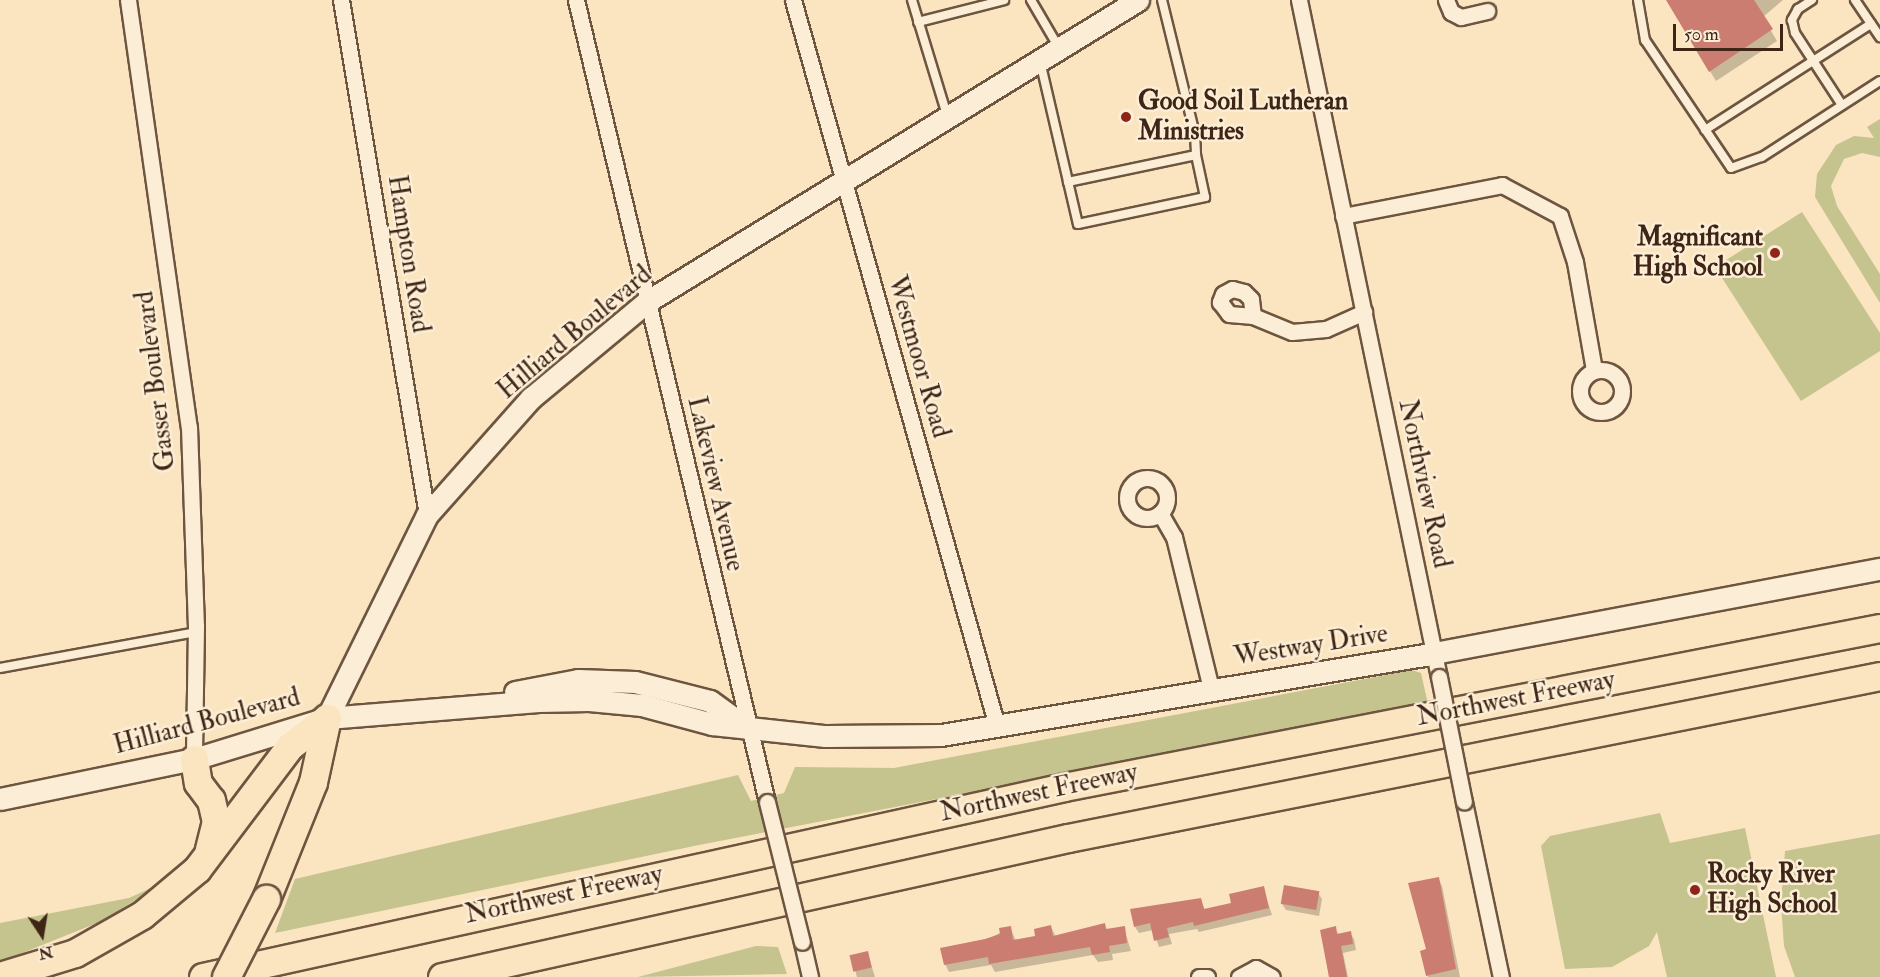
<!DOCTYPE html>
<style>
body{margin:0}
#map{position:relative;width:1880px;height:977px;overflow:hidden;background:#fbe5c0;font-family:"IM FELL Double Pica",serif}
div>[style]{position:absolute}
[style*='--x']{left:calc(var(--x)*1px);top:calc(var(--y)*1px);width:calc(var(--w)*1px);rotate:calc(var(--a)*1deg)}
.green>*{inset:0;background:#c5c38e}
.shadow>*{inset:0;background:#0003}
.building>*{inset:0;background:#cb7d72;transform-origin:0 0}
.roads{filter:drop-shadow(2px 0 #6d5540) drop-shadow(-2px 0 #6d5540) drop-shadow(0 2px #6d5540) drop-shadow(0 -2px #6d5540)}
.service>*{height:8px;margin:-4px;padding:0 4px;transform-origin:4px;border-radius:4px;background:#fceed6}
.minor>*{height:15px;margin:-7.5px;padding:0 7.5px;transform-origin:7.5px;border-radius:7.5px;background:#fceed6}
.minor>.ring{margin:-7.5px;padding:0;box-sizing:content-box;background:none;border:15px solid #fceed6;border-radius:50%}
.secondary>*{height:21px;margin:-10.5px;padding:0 10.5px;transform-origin:10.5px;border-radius:10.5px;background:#fceed6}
.motorway>*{height:27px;margin:-13.5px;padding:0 13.5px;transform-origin:13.5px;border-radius:13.5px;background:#fbe5c0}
.bridges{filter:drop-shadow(2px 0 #6d5540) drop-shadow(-2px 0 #6d5540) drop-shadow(0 2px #6d5540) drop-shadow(0 -2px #6d5540)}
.minor-bridge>*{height:15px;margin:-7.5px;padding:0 7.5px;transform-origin:7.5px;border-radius:7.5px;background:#fceed6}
.motorway-bridge>*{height:27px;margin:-13.5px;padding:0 13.5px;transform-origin:13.5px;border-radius:13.5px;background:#fbe5c0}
.dots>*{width:16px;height:16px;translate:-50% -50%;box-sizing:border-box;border:3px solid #fceed6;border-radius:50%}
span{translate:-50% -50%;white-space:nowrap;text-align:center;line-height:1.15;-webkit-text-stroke:5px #fceed6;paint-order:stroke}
.poi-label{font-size:26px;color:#3e2516;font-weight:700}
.left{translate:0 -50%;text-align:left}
.right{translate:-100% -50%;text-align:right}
.street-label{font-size:26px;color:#3e2516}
.north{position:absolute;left:12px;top:905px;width:60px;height:60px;-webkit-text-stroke:4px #fceed6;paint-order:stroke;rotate:168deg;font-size:16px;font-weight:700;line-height:24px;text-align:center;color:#3e2516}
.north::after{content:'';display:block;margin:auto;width:21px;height:27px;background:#3e2516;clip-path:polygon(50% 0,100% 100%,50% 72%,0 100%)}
.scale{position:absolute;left:1673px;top:24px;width:110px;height:27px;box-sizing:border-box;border:3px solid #3e2516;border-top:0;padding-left:8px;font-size:18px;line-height:21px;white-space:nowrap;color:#3e2516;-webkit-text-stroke:4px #fceed6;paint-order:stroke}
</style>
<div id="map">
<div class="green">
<div style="clip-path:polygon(1880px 119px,1880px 157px,1862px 153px,1844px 159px,1831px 186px,1837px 206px,1880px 274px,1880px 303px,1815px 197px,1817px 174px,1836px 145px,1854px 136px,1874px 138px,1867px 127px)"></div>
<div style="clip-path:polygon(1802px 212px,1880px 333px,1880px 351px,1801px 401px,1715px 267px)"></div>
<div style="clip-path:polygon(1412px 670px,1421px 673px,1428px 704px,699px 845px,275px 933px,295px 879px,738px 775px,751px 801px,784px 793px,795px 767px,894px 768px)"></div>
<div style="clip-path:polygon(1660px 813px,1670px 843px,1745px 828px,1776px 977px,1667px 977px,1657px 932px,1649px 946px,1612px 967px,1565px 969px,1541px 846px,1550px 836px)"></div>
<div style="clip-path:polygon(1880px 834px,1880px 977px,1795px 977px,1784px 946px,1781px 903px,1785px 851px)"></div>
<div style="clip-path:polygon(164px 882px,102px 921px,0 962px,0 923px,129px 898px)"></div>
<div style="clip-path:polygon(756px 946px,778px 947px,787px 974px,638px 977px)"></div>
</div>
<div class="shadow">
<div style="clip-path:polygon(1667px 0,1783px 0,1763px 17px,1777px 41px,1716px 81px)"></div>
<div style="clip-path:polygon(1438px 878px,1442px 886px,1460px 977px,1428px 977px,1422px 952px,1428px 950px)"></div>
<div style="clip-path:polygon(1263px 888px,1272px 915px,1199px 932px,1197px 929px,1169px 934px,1172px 944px,1159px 947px,1153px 930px,1139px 933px,1135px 927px,1201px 900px,1205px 910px,1233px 904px)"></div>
<div style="clip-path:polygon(1318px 893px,1322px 899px,1319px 916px,1286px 910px,1282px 904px)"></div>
<div style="clip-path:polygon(1104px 924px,1108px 931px,1124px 928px,1131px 951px,1112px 954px,1113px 960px,1098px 962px,1093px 955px,995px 972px,991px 965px,949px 972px,945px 964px,1010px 927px,1016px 941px,1037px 938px,1051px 927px,1056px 937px)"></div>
<div style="clip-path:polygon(1335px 928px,1339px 935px,1350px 933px,1354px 939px,1356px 950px,1343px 953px,1348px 977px,1329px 977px,1322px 931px)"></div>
<div style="clip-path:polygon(867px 952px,875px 977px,857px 977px,851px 956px)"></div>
</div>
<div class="building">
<div style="clip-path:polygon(1666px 0,1754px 0,1773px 29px,1709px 72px)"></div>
<div style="clip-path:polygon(1439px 877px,1456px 969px,1426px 976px,1420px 951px,1426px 949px,1408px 883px)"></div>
<div style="left:1284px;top:885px;width:36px;height:19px;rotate:10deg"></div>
<div style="clip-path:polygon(1264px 886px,1269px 908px,1194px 926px,1193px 922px,1167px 928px,1169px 937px,1154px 941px,1150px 923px,1134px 927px,1130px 909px,1201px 898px,1204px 909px,1231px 903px,1229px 894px)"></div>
<div style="clip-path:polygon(1105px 923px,1106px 929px,1125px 926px,1127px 943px,1109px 946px,1110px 952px,1092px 955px,1090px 947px,989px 964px,988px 957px,944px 965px,940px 948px,985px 939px,1000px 934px,999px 928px,1011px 926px,1013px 940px,1035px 936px,1034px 929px,1051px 925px,1053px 936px)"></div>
<div style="clip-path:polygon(1336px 926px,1337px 934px,1351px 931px,1353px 944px,1341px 946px,1347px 977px,1329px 977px,1320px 930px)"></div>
<div style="left:868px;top:951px;width:17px;height:19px;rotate:77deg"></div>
</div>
<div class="roads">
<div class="service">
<div style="--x:912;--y:0;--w:120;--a:73.1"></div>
<div style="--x:1031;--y:0;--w:56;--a:59.7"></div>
<div style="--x:1162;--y:0;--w:138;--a:76.2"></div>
<div style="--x:1195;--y:134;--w:21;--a:87"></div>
<div style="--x:1638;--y:0;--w:41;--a:80.1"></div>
<div style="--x:1645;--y:40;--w:154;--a:56.1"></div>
<div style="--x:1731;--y:168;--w:33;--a:-20"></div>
<div style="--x:1762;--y:157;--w:140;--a:-32.8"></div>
<div style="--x:1812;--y:0;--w:17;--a:147"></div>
<div style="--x:1798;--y:9;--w:13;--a:119"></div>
<div style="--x:1792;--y:20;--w:13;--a:77"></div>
<div style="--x:1795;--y:33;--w:86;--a:56.9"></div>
<div style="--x:1855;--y:0;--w:45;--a:56"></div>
<div style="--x:918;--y:22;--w:89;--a:-14.3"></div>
<div style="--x:1040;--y:61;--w:167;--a:76.9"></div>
<div style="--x:1078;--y:224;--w:130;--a:-12"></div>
<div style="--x:1205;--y:197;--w:43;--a:-102.1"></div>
<div style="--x:1196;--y:155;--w:131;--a:168.1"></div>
<div style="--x:1705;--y:130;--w:197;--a:-32.6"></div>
<div style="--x:0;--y:668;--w:199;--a:-10.4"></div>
</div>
<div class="minor">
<div style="--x:128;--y:0;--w:431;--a:81.9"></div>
<div style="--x:189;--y:427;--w:199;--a:88"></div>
<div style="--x:196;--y:626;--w:133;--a:90.9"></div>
<div style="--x:341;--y:0;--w:522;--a:80.52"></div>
<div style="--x:576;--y:0;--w:824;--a:76.6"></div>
<div style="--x:793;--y:0;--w:754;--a:74.31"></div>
<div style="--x:1299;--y:0;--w:691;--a:78.32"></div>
<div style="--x:1446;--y:0;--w:13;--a:67"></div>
<div style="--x:1451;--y:12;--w:11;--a:27"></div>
<div style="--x:1461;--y:17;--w:27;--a:-13"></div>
<div style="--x:1343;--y:216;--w:162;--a:-11"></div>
<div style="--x:1502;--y:185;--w:66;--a:28.1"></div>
<div style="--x:1560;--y:216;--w:48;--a:71.9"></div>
<div style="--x:1575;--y:262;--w:110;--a:80"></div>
<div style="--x:1253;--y:316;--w:17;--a:-97"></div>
<div style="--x:1251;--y:299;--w:10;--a:-135"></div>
<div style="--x:1244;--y:292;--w:12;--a:-166"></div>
<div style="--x:1232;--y:289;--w:10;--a:151"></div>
<div style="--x:1223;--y:294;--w:9;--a:111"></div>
<div style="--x:1220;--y:302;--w:15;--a:53"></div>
<div style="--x:1229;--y:314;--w:24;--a:5"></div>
<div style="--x:1253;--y:316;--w:42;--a:22.3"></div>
<div style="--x:1292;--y:332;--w:34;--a:-5"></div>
<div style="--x:1326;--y:329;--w:42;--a:-24.1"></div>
<div class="ring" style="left:1580px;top:370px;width:27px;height:27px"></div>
<div class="ring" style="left:1127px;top:478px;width:25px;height:25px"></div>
<div style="--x:1160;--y:513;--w:28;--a:60"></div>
<div style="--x:1174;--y:537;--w:156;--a:76.3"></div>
<div style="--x:1464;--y:802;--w:179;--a:78.1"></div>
<div style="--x:802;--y:942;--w:36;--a:77"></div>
<div style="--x:1199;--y:977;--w:8;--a:0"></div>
<div style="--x:1239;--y:977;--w:19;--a:-28"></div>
<div style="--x:1256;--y:968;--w:18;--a:29"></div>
</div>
<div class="secondary">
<div style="--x:515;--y:692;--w:64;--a:-10.8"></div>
<div style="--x:578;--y:680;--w:57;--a:2"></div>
<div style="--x:635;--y:682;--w:77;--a:14.2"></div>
<div style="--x:710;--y:701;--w:46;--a:36.1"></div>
<div style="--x:327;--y:718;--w:226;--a:-63.8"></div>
<div style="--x:427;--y:515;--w:157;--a:-48.4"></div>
<div style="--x:531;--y:398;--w:152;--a:-39.7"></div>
<div style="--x:648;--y:301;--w:575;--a:-31.56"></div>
<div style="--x:0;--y:799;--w:198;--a:-11.7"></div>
<div style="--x:194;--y:759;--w:139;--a:-17.1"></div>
<div style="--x:327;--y:718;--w:212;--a:-4.6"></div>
<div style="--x:538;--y:701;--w:51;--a:-1.1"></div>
<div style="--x:589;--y:700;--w:53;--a:5.4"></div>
<div style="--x:642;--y:705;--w:73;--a:15.2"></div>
<div style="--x:712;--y:724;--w:114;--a:6.1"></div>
<div style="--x:825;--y:736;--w:116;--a:-0.5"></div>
<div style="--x:941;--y:735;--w:500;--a:-9.4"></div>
<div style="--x:1434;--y:653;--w:454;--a:-10.7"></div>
</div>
<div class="motorway">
<div style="--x:194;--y:759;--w:24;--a:81"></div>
<div style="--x:198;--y:783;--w:21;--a:53"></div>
<div style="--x:211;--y:800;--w:22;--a:77"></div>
<div style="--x:216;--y:821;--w:30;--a:104"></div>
<div style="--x:266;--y:899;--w:126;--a:-68.1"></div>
<div style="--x:313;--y:782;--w:66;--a:-77.7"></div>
<div style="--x:0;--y:976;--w:78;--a:-17"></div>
<div style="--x:75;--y:953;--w:77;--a:-29.6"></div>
<div style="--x:142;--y:915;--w:72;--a:-39.9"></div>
<div style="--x:197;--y:869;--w:154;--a:-52.9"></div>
<div style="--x:290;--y:746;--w:46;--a:-37.1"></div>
<div style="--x:203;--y:977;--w:882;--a:-12.44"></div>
<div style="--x:1064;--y:787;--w:831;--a:-11.03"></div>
<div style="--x:442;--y:977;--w:641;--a:-12.52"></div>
<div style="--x:1068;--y:838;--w:828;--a:-11.28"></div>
</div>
</div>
<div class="bridges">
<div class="minor-bridge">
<div style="--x:1439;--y:677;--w:127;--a:78.7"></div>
<div style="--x:767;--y:802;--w:144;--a:76"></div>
</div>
<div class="motorway-bridge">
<div style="--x:226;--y:977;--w:88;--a:-62.9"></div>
</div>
</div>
<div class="dots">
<div style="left:1126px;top:117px;background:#8f2418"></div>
<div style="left:1775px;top:253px;background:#8f2418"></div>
<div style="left:1695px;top:890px;background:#8f2418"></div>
</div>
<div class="poi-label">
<span class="left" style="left:1138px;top:117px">Good Soil Lutheran<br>Ministries</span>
<span class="right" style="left:1763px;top:253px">Magnificant<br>High School</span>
<span class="left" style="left:1707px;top:890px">Rocky River<br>High School</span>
</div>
<div class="street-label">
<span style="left:408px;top:254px;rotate:81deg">Hampton Road</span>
<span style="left:575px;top:333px;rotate:-40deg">Hilliard Boulevard</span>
<span style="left:918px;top:357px;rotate:74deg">Westmoor Road</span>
<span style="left:156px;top:381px;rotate:-97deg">Gasser Boulevard</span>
<span style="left:715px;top:484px;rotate:77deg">Lakeview Avenue</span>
<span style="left:1424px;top:484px;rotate:78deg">Northview Road</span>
<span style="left:1311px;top:646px;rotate:-9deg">Westway Drive</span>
<span style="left:1516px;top:699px;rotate:-11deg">Northwest Freeway</span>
<span style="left:207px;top:722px;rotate:-15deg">Hilliard Boulevard</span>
<span style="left:1039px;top:793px;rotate:-12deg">Northwest Freeway</span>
<span style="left:564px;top:895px;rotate:-12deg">Northwest Freeway</span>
</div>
<div class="north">N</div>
<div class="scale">50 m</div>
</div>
